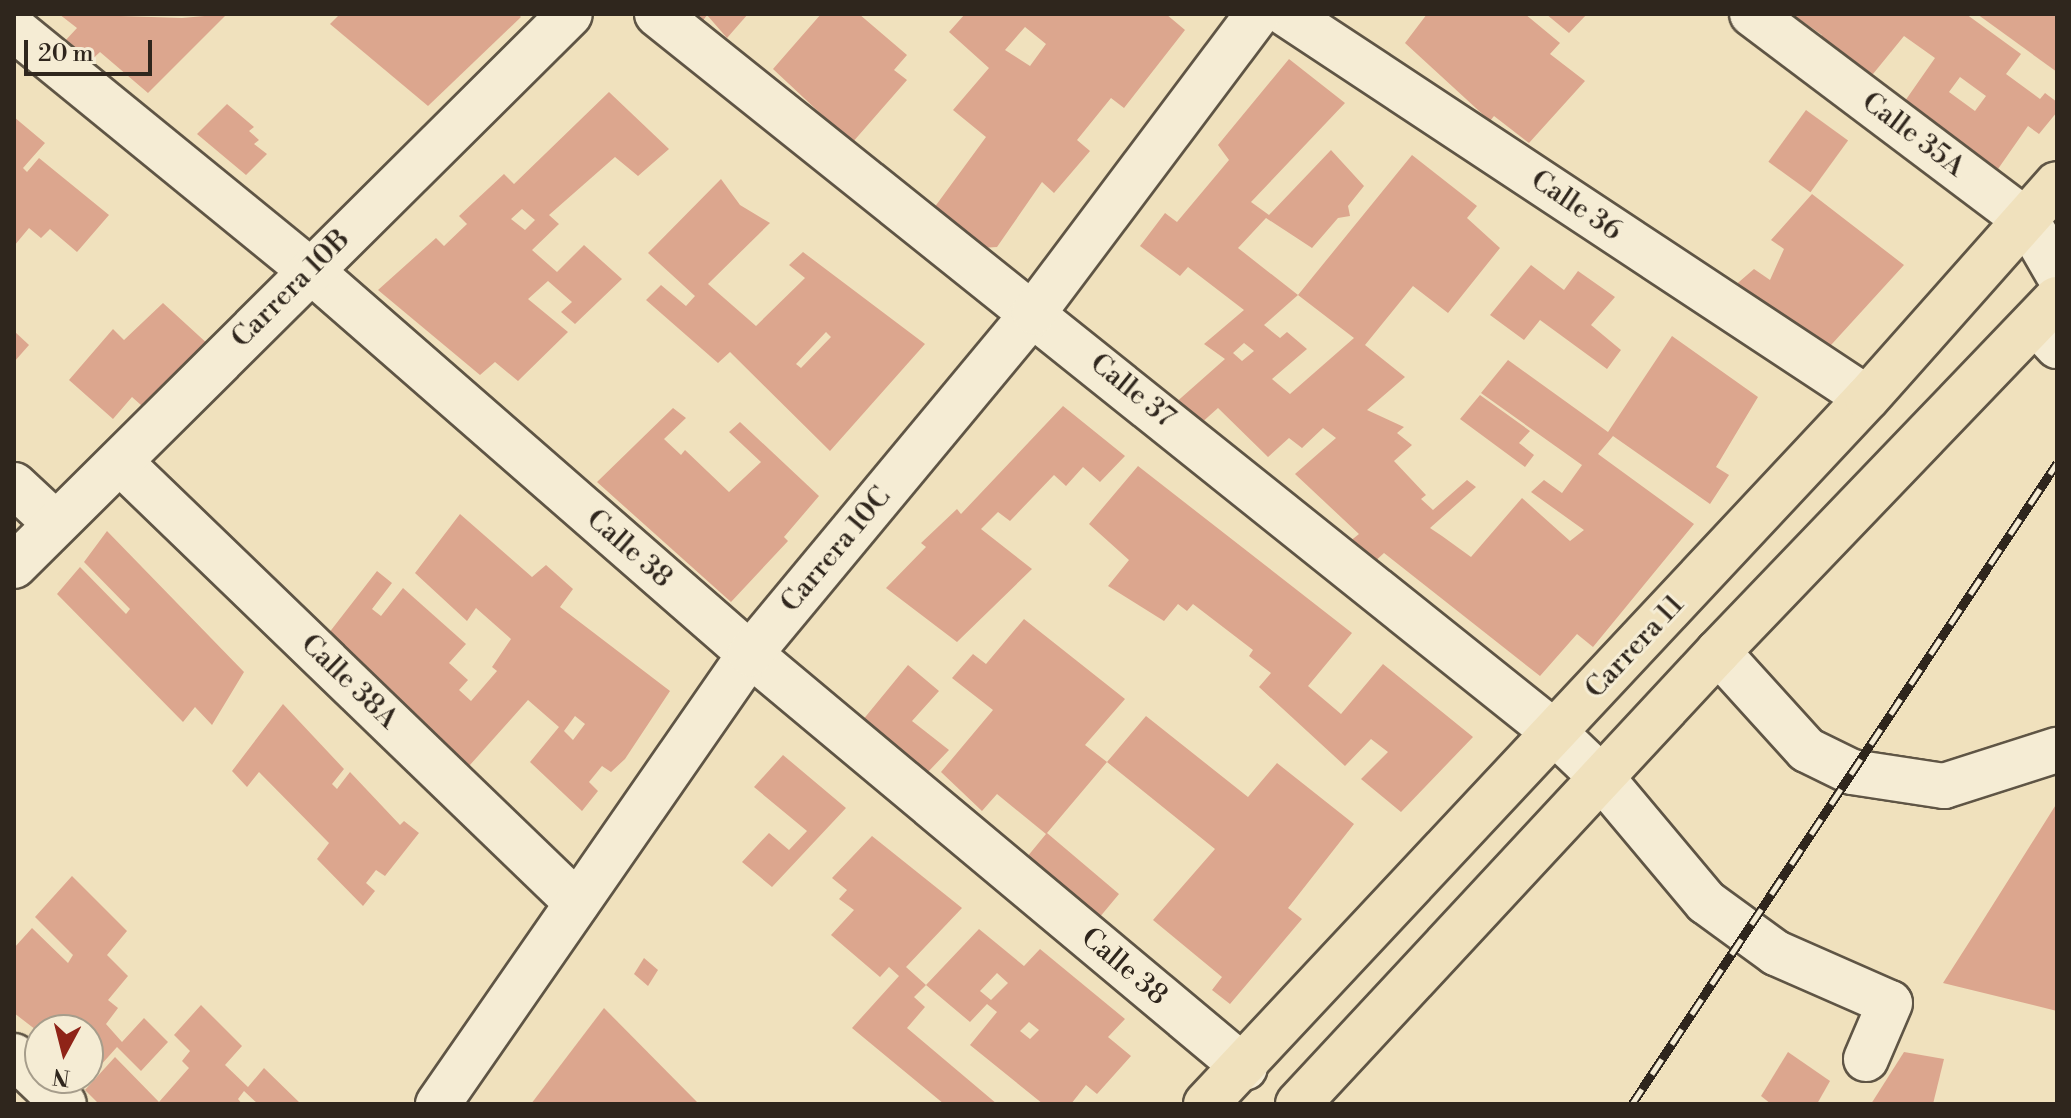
<!DOCTYPE html>
<style>
body{margin:0}
#map{position:relative;width:2071px;height:1118px;overflow:hidden;background:#f0e1bd;font-family:"Libre Bodoni",serif}
div>[style]{position:absolute}
[style*='--x']{left:calc(var(--x)*1px);top:calc(var(--y)*1px);width:calc(var(--w)*1px);rotate:calc(var(--a)*1deg)}
.building>*{inset:0;background:#dca68e;transform-origin:0 0}
.roads{filter:drop-shadow(2px 0 #5f5545) drop-shadow(-2px 0 #5f5545) drop-shadow(0 2px #5f5545) drop-shadow(0 -2px #5f5545)}
.street>*{height:44px;margin:-22px;padding:0 22px;transform-origin:22px;border-radius:22px;background:#f5ecd4}
.primary>*{height:44px;margin:-22px;padding:0 22px;transform-origin:22px;border-radius:22px;background:#f0e1bd}
.rail>*{height:9px;margin-top:-4.5px;transform-origin:0;background:repeating-linear-gradient(90deg,#f5ecd4 0 18px,#2f261d 0 36px);box-sizing:border-box;border-block:2px solid #2f261d}
span{translate:-50% -50%;white-space:nowrap;text-align:center;line-height:1.15;-webkit-text-stroke:6px #f5ecd4;paint-order:stroke}
.street-label{font-size:28px;color:#2f261d}
.frame{position:absolute;inset:0;border:16px solid #2f261d;pointer-events:none}
.north{position:absolute;left:24px;top:1014px;width:80px;height:80px;box-sizing:border-box;background:#f5ecd4;border:2px solid #a69d8b;border-radius:50%;rotate:187deg;font-size:22px;font-weight:700;line-height:32px;text-align:center;color:#2f261d}
.north::after{content:'';display:block;margin:auto;width:28px;height:36px;background:#8f2418;clip-path:polygon(50% 0,100% 100%,50% 72%,0 100%)}
.scale{position:absolute;left:24px;top:40px;width:128px;height:36px;box-sizing:border-box;border:4px solid #2f261d;border-top:0;padding-left:10px;font-size:24px;line-height:28px;white-space:nowrap;color:#2f261d;-webkit-text-stroke:6px #f5ecd4;paint-order:stroke}
</style>
<div id="map">
<div class="building">
<div style="clip-path:polygon(59px 14px,182px 18px,227px 14px,148px 93px,100px 52px,88px 63px,64px 42px,77px 28px)"></div>
<div style="clip-path:polygon(340px 14px,518px 14px,521px 17px,428px 106px,330px 24px)"></div>
<div style="clip-path:polygon(691px 14px,748px 14px,727px 38px,707px 15px,702px 22px)"></div>
<div style="clip-path:polygon(821px 14px,859px 14px,907px 55px,894px 70px,907px 80px,852px 143px,773px 69px)"></div>
<div style="clip-path:polygon(evenodd,965px 14px,1166px 14px,1185px 30px,1124px 108px,1111px 98px,1077px 140px,1090px 151px,1054px 193px,1042px 182px,997px 247px,982px 248px,934px 208px,986px 137px,953px 110px,989px 68px,949px 32px,965px 14px,1025px 27px,1046px 44px,1030px 66px,1005px 50px,1025px 27px)"></div>
<div style="clip-path:polygon(1427px 14px,1525px 14px,1560px 43px,1550px 54px,1585px 81px,1529px 143px,1494px 116px,1490px 121px,1405px 43px)"></div>
<div style="clip-path:polygon(1546px 14px,1587px 14px,1569px 33px)"></div>
<div style="clip-path:polygon(evenodd,1792px 14px,1966px 14px,2021px 54px,2006px 74px,2040px 99px,2045px 93px,2057px 102px,2057px 112px,2039px 134px,2028px 126px,1991px 179px,1898px 111px,1935px 58px,1904px 36px,1864px 85px,1811px 49px,1822px 35px,1792px 14px,1960px 77px,1986px 96px,1975px 111px,1949px 92px,1960px 77px)"></div>
<div style="clip-path:polygon(1977px 14px,2057px 14px,2057px 72px)"></div>
<div style="clip-path:polygon(evenodd,1289px 59px,1345px 103px,1251px 202px,1269px 215px,1331px 150px,1364px 186px,1348px 206px,1350px 216px,1338px 218px,1312px 248px,1266px 218px,1238px 248px,1298px 295px,1264px 325px,1280px 338px,1287px 332px,1307px 349px,1272px 379px,1290px 394px,1354px 338px,1298px 295px,1412px 155px,1477px 206px,1467px 218px,1500px 248px,1448px 313px,1413px 286px,1365px 345px,1405px 377px,1367px 410px,1404px 427px,1397px 433px,1412px 445px,1394px 461px,1426px 495px,1421px 499px,1433px 510px,1467px 480px,1476px 487px,1430px 528px,1442px 536px,1471px 557px,1522px 498px,1570px 541px,1584px 530px,1531px 492px,1544px 480px,1562px 493px,1582px 465px,1481px 393px,1508px 360px,1608px 432px,1672px 336px,1758px 397px,1716px 467px,1729px 475px,1710px 504px,1613px 436px,1598px 454px,1694px 524px,1593px 647px,1577px 634px,1540px 676px,1384px 553px,1371px 565px,1344px 546px,1359px 534px,1295px 474px,1336px 438px,1323px 428px,1302px 448px,1289px 438px,1268px 457px,1218px 408px,1199px 425px,1173px 405px,1225px 359px,1204px 344px,1244px 310px,1188px 267px,1180px 276px,1140px 246px,1165px 213px,1177px 222px,1229px 160px,1218px 145px,1289px 59px,1244px 343px,1254px 351px,1242px 361px,1233px 353px,1244px 343px)"></div>
<div style="clip-path:polygon(evenodd,609px 92px,669px 149px,638px 176px,615px 157px,549px 215px,559px 224px,532px 250px,557px 272px,584px 245px,622px 279px,575px 324px,561px 312px,572px 302px,548px 281px,528px 299px,568px 332px,518px 381px,495px 362px,480px 375px,378px 290px,436px 238px,444px 246px,467px 224px,459px 216px,504px 174px,514px 184px,609px 92px,522px 209px,535px 220px,525px 230px,511px 219px,522px 209px)"></div>
<div style="clip-path:polygon(227px 104px,254px 127px,249px 131px,259px 140px,254px 144px,267px 154px,246px 175px,197px 134px)"></div>
<div style="left:1806px;top:110px;width:52px;height:64px;rotate:36deg"></div>
<div style="clip-path:polygon(14px 117px,45px 143px,23px 168px,27px 172px,39px 158px,109px 215px,77px 252px,50px 229px,41px 238px,29px 228px,14px 246px)"></div>
<div style="clip-path:polygon(evenodd,721px 179px,740px 205px,770px 223px,708px 284px,756px 326px,805px 278px,789px 265px,803px 252px,925px 344px,830px 451px,730px 352px,718px 363px,646px 300px,661px 285px,686px 306px,695px 296px,648px 253px,721px 179px,826px 332px,831px 337px,801px 368px,796px 364px,826px 332px)"></div>
<div style="clip-path:polygon(1812px 194px,1904px 265px,1821px 356px,1732px 288px,1754px 269px,1770px 280px,1784px 249px,1771px 240px)"></div>
<div style="clip-path:polygon(1531px 265px,1564px 290px,1578px 271px,1615px 297px,1591px 325px,1621px 350px,1607px 369px,1540px 320px,1524px 340px,1490px 315px)"></div>
<div style="clip-path:polygon(163px 303px,210px 346px,151px 414px,132px 397px,113px 419px,69px 380px,113px 329px,124px 340px)"></div>
<div style="clip-path:polygon(14px 331px,29px 345px,14px 362px)"></div>
<div style="clip-path:polygon(1480px 395px,1530px 431px,1519px 443px,1534px 455px,1525px 467px,1460px 419px)"></div>
<div style="clip-path:polygon(1063px 406px,1125px 456px,1100px 482px,1083px 467px,1066px 486px,1054px 475px,1010px 521px,998px 512px,981px 529px,1032px 569px,957px 642px,886px 588px,926px 547px,921px 543px,957px 509px,961px 514px)"></div>
<div style="clip-path:polygon(673px 408px,686px 418px,664px 439px,681px 455px,685px 450px,729px 492px,761px 462px,729px 432px,740px 422px,819px 496px,784px 537px,788px 541px,731px 602px,597px 482px)"></div>
<div style="clip-path:polygon(1138px 466px,1352px 633px,1308px 686px,1341px 714px,1383px 664px,1473px 737px,1401px 812px,1361px 779px,1388px 752px,1371px 739px,1345px 766px,1259px 687px,1271px 673px,1249px 656px,1253px 650px,1193px 604px,1187px 611px,1178px 604px,1164px 621px,1108px 586px,1129px 560px,1089px 524px)"></div>
<div style="clip-path:polygon(evenodd,460px 514px,532px 577px,546px 565px,573px 589px,560px 607px,670px 691px,625px 759px,611px 772px,602px 766px,589px 782px,598px 791px,582px 811px,530px 762px,559px 727px,528px 700px,453px 784px,407px 710px,352px 654px,340px 670px,318px 647px,377px 571px,392px 583px,372px 609px,381px 616px,403px 588px,466px 644px,449px 663px,468px 680px,459px 690px,471px 701px,497px 671px,492px 667px,511px 639px,476px 608px,467px 621px,415px 573px,460px 514px,575px 716px,585px 724px,573px 740px,564px 731px,575px 716px)"></div>
<div style="clip-path:polygon(107px 531px,244px 672px,212px 725px,195px 707px,183px 722px,57px 594px,80px 567px,126px 614px,130px 609px,84px 562px)"></div>
<div style="clip-path:polygon(1024px 619px,1125px 699px,1085px 745px,1107px 762px,1047px 833px,1119px 894px,1099px 918px,1027px 857px,1046px 834px,997px 794px,982px 811px,941px 772px,993px 710px,952px 678px,973px 654px,986px 664px)"></div>
<div style="clip-path:polygon(908px 665px,939px 691px,912px 721px,949px 750px,927px 773px,862px 721px)"></div>
<div style="clip-path:polygon(283px 704px,344px 769px,332px 784px,337px 789px,350px 772px,400px 825px,404px 821px,419px 833px,385px 876px,376px 870px,366px 883px,375px 891px,363px 906px,317px 859px,329px 843px,259px 772px,247px 787px,232px 771px)"></div>
<div style="clip-path:polygon(1146px 716px,1248px 797px,1277px 763px,1354px 824px,1288px 908px,1302px 919px,1230px 1004px,1212px 990px,1222px 977px,1153px 920px,1215px 849px,1107px 762px)"></div>
<div style="clip-path:polygon(783px 755px,846px 808px,772px 887px,742px 862px,769px 833px,789px 850px,807px 831px,754px 787px)"></div>
<div style="clip-path:polygon(2057px 803px,2057px 1011px,1943px 983px,1975px 933px)"></div>
<div style="clip-path:polygon(evenodd,872px 836px,962px 908px,906px 967px,926px 985px,979px 929px,1024px 966px,1040px 949px,1125px 1019px,1108px 1037px,1131px 1056px,1097px 1094px,1086px 1085px,1071px 1104px,1043px 1104px,970px 1045px,997px 1012px,987px 1004px,970px 1022px,926px 985px,914px 997px,925px 1007px,907px 1028px,997px 1104px,944px 1104px,852px 1028px,899px 976px,889px 967px,880px 977px,831px 935px,854px 910px,839px 899px,847px 890px,832px 878px,872px 836px,997px 973px,1008px 983px,991px 1000px,980px 991px,997px 973px,872px 836px,1029px 1022px,1039px 1030px,1030px 1039px,1020px 1031px,1029px 1022px)"></div>
<div style="clip-path:polygon(72px 876px,127px 931px,107px 955px,128px 976px,108px 1000px,118px 1008px,106px 1024px,122px 1042px,144px 1018px,168px 1042px,141px 1071px,117px 1047px,82px 1086px,74px 1078px,88px 1078px,88px 1030px,40px 1033px,14px 1013px,14px 948px,32px 928px,68px 963px,73px 955px,35px 917px)"></div>
<div style="clip-path:polygon(644px 958px,658px 970px,648px 986px,634px 974px)"></div>
<div style="clip-path:polygon(201px 1005px,242px 1046px,225px 1065px,248px 1087px,264px 1068px,301px 1104px,258px 1104px,244px 1091px,238px 1099px,242px 1104px,99px 1104px,85px 1090px,115px 1057px,159px 1102px,189px 1068px,182px 1061px,190px 1051px,174px 1035px)"></div>
<div style="clip-path:polygon(604px 1008px,699px 1104px,531px 1104px)"></div>
<div style="clip-path:polygon(1788px 1052px,1830px 1081px,1817px 1104px,1771px 1104px,1761px 1096px)"></div>
<div style="clip-path:polygon(1904px 1052px,1944px 1059px,1933px 1104px,1871px 1104px)"></div>
</div>
<div class="roads">
<div class="street">
<div style="--x:657;--y:14;--w:1150;--a:38.68"></div>
<div style="--x:1555;--y:733;--w:64;--a:43.7"></div>
<div style="--x:1601;--y:777;--w:163;--a:50"></div>
<div style="--x:1706;--y:902;--w:87;--a:36.1"></div>
<div style="--x:1776;--y:953;--w:124;--a:23.7"></div>
<div style="--x:1890;--y:1003;--w:61;--a:113.2"></div>
<div style="--x:1286;--y:14;--w:696;--a:33.46"></div>
<div style="--x:1752;--y:14;--w:346;--a:37"></div>
<div style="--x:2028;--y:222;--w:58;--a:59.9"></div>
<div style="--x:14;--y:29;--w:382;--a:39.2"></div>
<div style="--x:310;--y:270;--w:584;--a:41.11"></div>
<div style="--x:750;--y:654;--w:645;--a:39.91"></div>
<div style="--x:2035;--y:322;--w:33;--a:47"></div>
<div style="--x:120;--y:462;--w:635;--a:43.98"></div>
<div style="--x:14;--y:485;--w:56;--a:42.8"></div>
<div style="--x:14;--y:566;--w:783;--a:-44.79"></div>
<div style="--x:1718;--y:652;--w:132;--a:47.8"></div>
<div style="--x:1807;--y:750;--w:50;--a:26.1"></div>
<div style="--x:1852;--y:772;--w:93;--a:8.7"></div>
<div style="--x:1944;--y:786;--w:119;--a:-17.7"></div>
<div style="--x:14;--y:1056;--w:69;--a:43.8"></div>
<div style="--x:438;--y:1104;--w:548;--a:-55.27"></div>
<div style="--x:750;--y:654;--w:445;--a:-50.3"></div>
<div style="--x:1034;--y:312;--w:373;--a:-53.1"></div>
</div>
<div class="primary">
<div style="--x:1206;--y:1104;--w:967;--a:-46.89"></div>
<div style="--x:1867;--y:398;--w:286;--a:-48.4"></div>
<div style="--x:1298;--y:1104;--w:617;--a:-47.1"></div>
<div style="--x:1718;--y:652;--w:489;--a:-46.2"></div>
</div>
</div>
<div class="rail">
<div style="--x:1632;--y:1104;--w:769;--a:-56.45"></div>
</div>
<div class="street-label">
<span style="left:1913px;top:135px;rotate:37deg">Calle 35A</span>
<span style="left:1576px;top:206px;rotate:34deg">Calle 36</span>
<span style="left:291px;top:289px;rotate:-45deg">Carrera 10B</span>
<span style="left:1132px;top:391px;rotate:39deg">Calle 37</span>
<span style="left:629px;top:549px;rotate:41deg">Calle 38</span>
<span style="left:836px;top:550px;rotate:-50deg">Carrera 10C</span>
<span style="left:1635px;top:647px;rotate:-47deg">Carrera 11</span>
<span style="left:349px;top:682px;rotate:44deg">Calle 38A</span>
<span style="left:1124px;top:967px;rotate:40deg">Calle 38</span>
</div>
<div class="frame"></div>
<div class="north">N</div>
<div class="scale">20 m</div>
</div>
